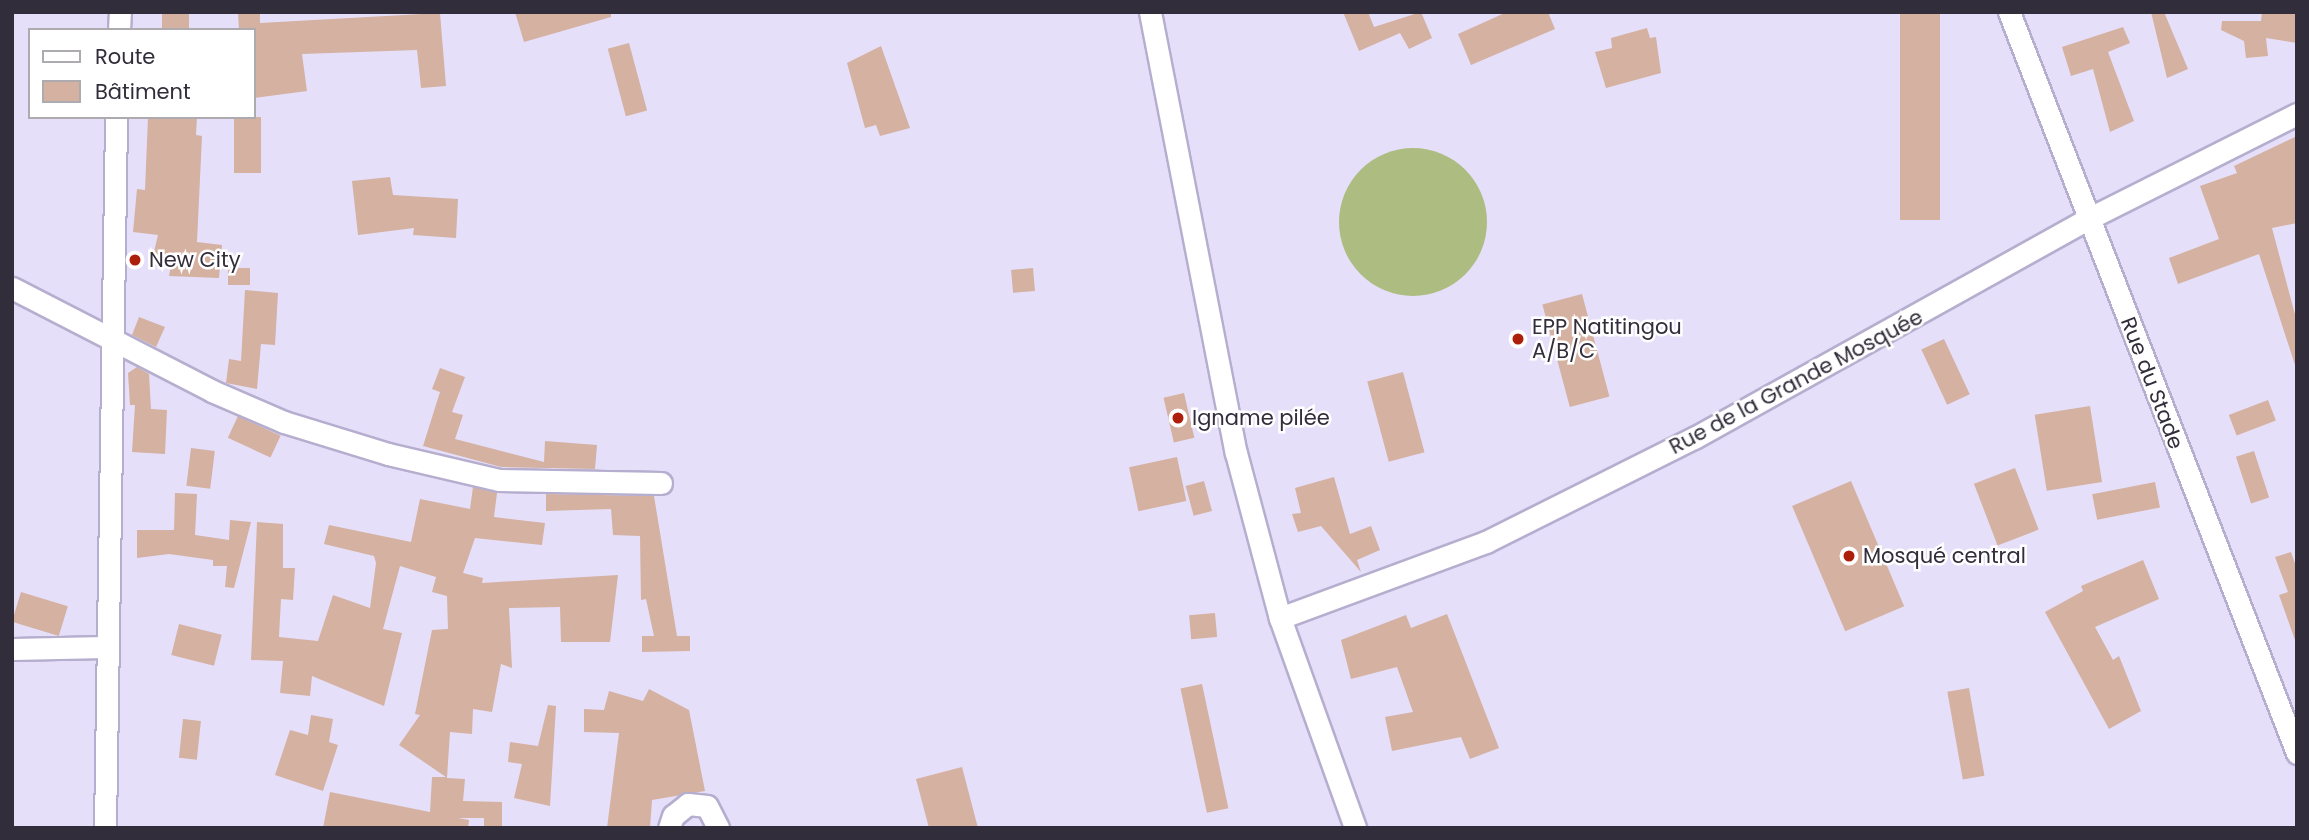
<!DOCTYPE html>
<meta charset="utf-8">
<style>
body{margin:0}
#map{position:relative;width:2309px;height:840px;overflow:hidden;background:#e6dffa;font-family:Poppins,sans-serif}
div>[style]{position:absolute}
[style*='--x']{left:calc(var(--x)*1px);top:calc(var(--y)*1px);width:calc(var(--w)*1px);rotate:calc(var(--a)*1deg)}
.green>*{inset:0;background:#adbd81}
.round{border-radius:50%}
.building>*{inset:0;background:#d4b1a1;transform-origin:0 0}
.roads{filter:drop-shadow(2px 0 #b6aece) drop-shadow(-2px 0 #b6aece) drop-shadow(0 2px #b6aece) drop-shadow(0 -2px #b6aece)}
.minor>*{height:21px;margin:-10.5px;padding:0 10.5px;transform-origin:10.5px;border-radius:10.5px;background:#fff}
.dots>*{width:19px;height:19px;translate:-50% -50%;box-sizing:border-box;border:4px solid #fff;border-radius:50%}
span{translate:-50% -50%;white-space:nowrap;text-align:center;line-height:1.15;-webkit-text-stroke:5px #fff;paint-order:stroke}
.poi-label{font-size:21px;color:#312d3a}
.left{translate:0 -50%;text-align:left}
.street-label{font-size:21px;color:#312d3a}
.frame{position:absolute;inset:0;border:14px solid #312d3a;pointer-events:none}
.legend{position:absolute;left:28px;top:28px;width:228px;height:91px;box-sizing:border-box;background:#fff;border:2px solid #adabb0;margin:0;padding:9px 12px;list-style:none;font-size:21px;color:#312d3a}
.legend li{display:flex;align-items:center;gap:14px;height:35px}
.legend b{width:35px;border:2px solid #adabb0}
</style>
<div id="map">
<div class="green">
<div class="round" style="left:1339px;top:148px;width:148px;height:148px"></div>
</div>
<div class="building">
<div style="left:162px;top:12px;width:27px;height:18px"></div>
<div style="clip-path:polygon(238px 12px,260px 12px,260px 23px,440px 13px,446px 86px,421px 88px,417px 50px,302px 54px,307px 91px,254px 98px,254px 30px,239px 30px)"></div>
<div style="clip-path:polygon(515px 12px,611px 12px,611px 17px,524px 42px)"></div>
<div style="clip-path:polygon(1343px 12px,1368px 12px,1374px 27px,1421px 12px,1432px 38px,1409px 49px,1400px 33px,1359px 51px)"></div>
<div style="clip-path:polygon(1507px 12px,1548px 12px,1555px 29px,1471px 65px,1458px 34px)"></div>
<div style="left:1900px;top:12px;width:40px;height:208px"></div>
<div style="clip-path:polygon(2151px 12px,2164px 12px,2188px 69px,2167px 78px)"></div>
<div style="clip-path:polygon(2262px 12px,2297px 12px,2297px 43px,2266px 38px,2268px 56px,2246px 58px,2244px 41px,2221px 30px,2222px 21px,2261px 21px)"></div>
<div style="clip-path:polygon(2123px 27px,2130px 43px,2108px 52px,2134px 121px,2110px 132px,2093px 69px,2071px 76px,2062px 47px)"></div>
<div style="clip-path:polygon(1647px 28px,1650px 38px,1656px 37px,1661px 73px,1606px 88px,1595px 52px,1612px 48px,1611px 38px)"></div>
<div style="left:629px;top:43px;width:70px;height:22px;rotate:75deg"></div>
<div style="clip-path:polygon(881px 46px,910px 128px,880px 136px,876px 125px,865px 128px,847px 63px)"></div>
<div style="clip-path:polygon(148px 117px,197px 117px,196px 135px,202px 136px,197px 242px,222px 245px,219px 278px,169px 276px,172px 260px,153px 256px,158px 235px,133px 232px,137px 189px,145px 190px)"></div>
<div style="left:234px;top:117px;width:27px;height:56px"></div>
<div style="clip-path:polygon(2297px 136px,2297px 223px,2272px 228px,2297px 322px,2295px 365px,2259px 254px,2178px 284px,2169px 258px,2219px 239px,2200px 186px,2237px 173px,2234px 166px)"></div>
<div style="clip-path:polygon(390px 177px,393px 195px,458px 199px,456px 238px,413px 235px,414px 228px,358px 235px,352px 181px)"></div>
<div style="left:250px;top:268px;width:17px;height:22px;rotate:90deg"></div>
<div style="left:1033px;top:268px;width:23px;height:22px;rotate:85deg"></div>
<div style="clip-path:polygon(245px 290px,278px 293px,275px 345px,261px 344px,257px 389px,226px 383px,229px 359px,241px 361px)"></div>
<div style="left:1582px;top:294px;width:106px;height:41px;rotate:75deg"></div>
<div style="clip-path:polygon(139px 317px,165px 327px,156px 347px,132px 335px)"></div>
<div style="left:1944px;top:339px;width:61px;height:25px;rotate:65deg"></div>
<div style="clip-path:polygon(137px 367px,149px 374px,151px 409px,167px 410px,165px 454px,132px 452px,135px 405px,130px 405px,128px 373px)"></div>
<div style="clip-path:polygon(440px 368px,465px 377px,452px 412px,463px 415px,455px 439px,544px 462px,545px 441px,597px 445px,595px 469px,501px 467px,423px 446px,440px 392px,432px 389px)"></div>
<div style="left:1403px;top:372px;width:83px;height:37px;rotate:75deg"></div>
<div style="left:1184px;top:393px;width:46px;height:21px;rotate:77deg"></div>
<div style="left:2268px;top:400px;width:22px;height:42px;rotate:69deg"></div>
<div style="left:2090px;top:406px;width:77px;height:56px;rotate:81deg"></div>
<div style="left:238px;top:416px;width:47px;height:24px;rotate:25deg"></div>
<div style="left:191px;top:448px;width:24px;height:38px;rotate:7deg"></div>
<div style="left:2254px;top:451px;width:49px;height:19px;rotate:72deg"></div>
<div style="left:1177px;top:457px;width:45px;height:49px;rotate:78deg"></div>
<div style="left:2015px;top:468px;width:66px;height:44px;rotate:69deg"></div>
<div style="clip-path:polygon(1334px 477px,1350px 534px,1371px 526px,1380px 550px,1357px 560px,1361px 572px,1321px 526px,1298px 532px,1292px 514px,1301px 513px,1295px 488px)"></div>
<div style="left:1204px;top:481px;width:31px;height:19px;rotate:75deg"></div>
<div style="left:1851px;top:481px;width:136px;height:64px;rotate:67deg"></div>
<div style="left:2155px;top:482px;width:26px;height:64px;rotate:79deg"></div>
<div style="clip-path:polygon(473px 487px,497px 493px,494px 517px,545px 523px,542px 545px,475px 538px,463px 573px,483px 578px,482px 583px,618px 575px,610px 642px,561px 642px,560px 607px,509px 608px,512px 668px,501px 664px,492px 712px,473px 709px,472px 734px,450px 732px,447px 778px,465px 779px,463px 801px,502px 802px,502px 828px,484px 828px,484px 818px,458px 818px,469px 820px,468px 828px,323px 828px,330px 792px,430px 812px,432px 777px,446px 777px,399px 745px,420px 715px,415px 714px,432px 630px,448px 629px,447px 596px,432px 592px,436px 577px,400px 566px,383px 629px,402px 633px,384px 706px,312px 676px,310px 696px,280px 693px,283px 661px,251px 660px,257px 522px,283px 524px,283px 568px,295px 568px,293px 600px,281px 599px,279px 637px,318px 641px,333px 595px,370px 608px,376px 563px,374px 556px,324px 544px,329px 525px,411px 542px,420px 499px,470px 509px)"></div>
<div style="clip-path:polygon(175px 493px,197px 494px,195px 535px,229px 540px,230px 520px,251px 522px,234px 588px,225px 587px,227px 566px,213px 566px,213px 560px,169px 554px,137px 558px,137px 530px,174px 530px)"></div>
<div style="clip-path:polygon(546px 494px,654px 496px,677px 636px,690px 636px,690px 651px,642px 652px,642px 636px,654px 636px,646px 599px,641px 600px,640px 536px,613px 535px,611px 509px,546px 511px)"></div>
<div style="clip-path:polygon(2291px 552px,2297px 569px,2295px 640px,2279px 595px,2288px 592px,2275px 557px)"></div>
<div style="clip-path:polygon(2143px 560px,2159px 599px,2095px 627px,2113px 660px,2119px 656px,2141px 711px,2109px 729px,2045px 612px,2083px 591px,2081px 586px)"></div>
<div style="left:21px;top:592px;width:49px;height:31px;rotate:17deg"></div>
<div style="left:1215px;top:613px;width:24px;height:26px;rotate:85deg"></div>
<div style="clip-path:polygon(1447px 614px,1499px 748px,1470px 759px,1461px 737px,1392px 751px,1385px 717px,1413px 712px,1397px 667px,1351px 679px,1341px 640px,1406px 615px,1411px 628px)"></div>
<div style="left:179px;top:624px;width:44px;height:32px;rotate:14deg"></div>
<div style="left:1202px;top:684px;width:127px;height:22px;rotate:78deg"></div>
<div style="left:1969px;top:688px;width:89px;height:22px;rotate:80deg"></div>
<div style="clip-path:polygon(649px 689px,689px 710px,705px 791px,652px 800px,650px 828px,607px 828px,619px 733px,584px 732px,584px 709px,604px 710px,609px 691px,643px 701px)"></div>
<div style="clip-path:polygon(548px 705px,556px 706px,550px 806px,514px 798px,522px 764px,508px 762px,510px 742px,538px 746px)"></div>
<div style="clip-path:polygon(311px 715px,333px 719px,329px 742px,338px 745px,323px 791px,275px 775px,290px 730px,308px 735px)"></div>
<div style="left:183px;top:719px;width:18px;height:39px;rotate:6deg"></div>
<div style="clip-path:polygon(962px 767px,978px 828px,929px 828px,916px 779px)"></div>
</div>
<div class="roads">
<div class="minor">
<div style="--x:1150;--y:12;--w:449;--a:79"></div>
<div style="--x:1236;--y:453;--w:171;--a:75.1"></div>
<div style="--x:1280;--y:618;--w:223;--a:70.3"></div>
<div style="--x:2009;--y:12;--w:795;--a:68.76"></div>
<div style="--x:119;--y:30;--w:18;--a:-87"></div>
<div style="--x:12;--y:288;--w:225;--a:27.2"></div>
<div style="--x:212;--y:391;--w:78;--a:23.3"></div>
<div style="--x:284;--y:422;--w:109;--a:17.1"></div>
<div style="--x:388;--y:454;--w:114;--a:13.2"></div>
<div style="--x:499;--y:480;--w:162;--a:1.1"></div>
<div style="--x:1280;--y:618;--w:220;--a:-20.3"></div>
<div style="--x:1486;--y:542;--w:233;--a:-26.6"></div>
<div style="--x:1694;--y:438;--w:451;--a:-29.1"></div>
<div style="--x:2088;--y:219;--w:234;--a:-26.7"></div>
<div style="--x:12;--y:649;--w:94;--a:-1.2"></div>
<div style="--x:105;--y:828;--w:711;--a:-89.11"></div>
<div style="--x:669;--y:828;--w:13;--a:-72"></div>
<div style="--x:673;--y:816;--w:19;--a:-39"></div>
<div style="--x:688;--y:804;--w:19;--a:6"></div>
<div style="--x:707;--y:806;--w:25;--a:63"></div>
</div>
</div>
<div class="dots">
<div style="left:135px;top:260px;background:#ad1f0a"></div>
<div style="left:1518px;top:339px;background:#ad1f0a"></div>
<div style="left:1178px;top:418px;background:#ad1f0a"></div>
<div style="left:1849px;top:556px;background:#ad1f0a"></div>
</div>
<div class="poi-label">
<span class="left" style="left:149px;top:260px">New City</span>
<span class="left" style="left:1532px;top:339px">EPP Natitingou<br>A/B/C</span>
<span class="left" style="left:1192px;top:418px">Igname pilée</span>
<span class="left" style="left:1863px;top:556px">Mosqué central</span>
</div>
<div class="street-label">
<span style="left:1796px;top:382px;rotate:-28deg">Rue de la Grande Mosquée</span>
<span style="left:2152px;top:383px;rotate:69deg">Rue du Stade</span>
</div>
<div class="frame"></div>
<ul class="legend">
<li><b style="height:9px;background:#fff"></b>Route</li>
<li><b style="height:19px;background:#d4b1a1"></b>Bâtiment</li>
</ul>
</div>
